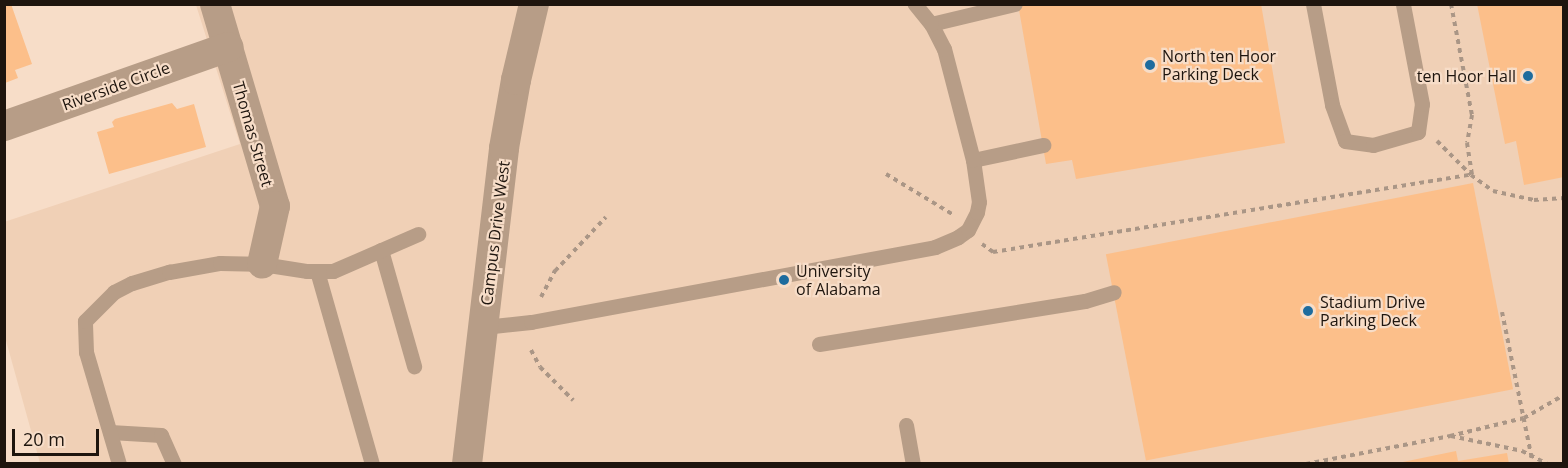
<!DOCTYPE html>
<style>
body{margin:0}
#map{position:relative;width:1568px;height:468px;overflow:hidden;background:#f7ddc8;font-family:"Open Sans",sans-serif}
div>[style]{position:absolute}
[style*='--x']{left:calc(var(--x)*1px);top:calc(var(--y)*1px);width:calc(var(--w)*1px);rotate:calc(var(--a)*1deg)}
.built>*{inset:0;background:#f0d0b6}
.building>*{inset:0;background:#fcbf8a;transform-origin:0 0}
.path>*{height:4px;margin-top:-2px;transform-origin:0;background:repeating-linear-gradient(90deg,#aa9686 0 4.5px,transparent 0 9px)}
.lane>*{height:15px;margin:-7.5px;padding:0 7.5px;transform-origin:7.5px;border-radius:7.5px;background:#b79d87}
.street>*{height:30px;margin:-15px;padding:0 15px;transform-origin:15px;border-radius:15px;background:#b79d87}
.dots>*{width:16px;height:16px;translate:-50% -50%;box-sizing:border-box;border:3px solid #f7ddc8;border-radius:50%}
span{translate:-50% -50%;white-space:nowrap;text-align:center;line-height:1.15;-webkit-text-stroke:4.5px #f7ddc8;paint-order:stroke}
.poi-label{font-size:16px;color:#1e150e}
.left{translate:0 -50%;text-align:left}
.right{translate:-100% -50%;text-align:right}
.street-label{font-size:16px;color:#1e150e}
.frame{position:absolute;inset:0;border:6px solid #1e150e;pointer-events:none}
.scale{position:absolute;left:12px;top:429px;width:87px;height:27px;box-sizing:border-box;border:3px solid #1e150e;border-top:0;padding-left:8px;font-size:18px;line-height:21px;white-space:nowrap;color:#1e150e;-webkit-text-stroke:4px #f7ddc8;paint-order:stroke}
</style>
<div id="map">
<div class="built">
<div style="clip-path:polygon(196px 5px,1563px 5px,1563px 463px,40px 463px,5px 337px,4px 222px,240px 144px)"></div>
</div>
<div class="building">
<div style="clip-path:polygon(5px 4px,11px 4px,32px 64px,15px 70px,18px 78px,5px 83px)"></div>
<div style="clip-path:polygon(1018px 4px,1261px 4px,1285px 143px,1076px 179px,1072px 160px,1046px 164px)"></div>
<div style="clip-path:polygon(1477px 4px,1564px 4px,1564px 177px,1524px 185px,1516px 141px,1505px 144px)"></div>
<div style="clip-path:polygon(172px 103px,177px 109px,194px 104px,206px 147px,109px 174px,97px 132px,114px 127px,112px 122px,115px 119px)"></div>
<div style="left:1473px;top:183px;width:210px;height:374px;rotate:79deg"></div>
<div style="clip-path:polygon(1456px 451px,1458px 461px,1507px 453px,1509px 464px,1393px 464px)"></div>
</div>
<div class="path">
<div style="--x:1451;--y:4;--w:113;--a:79.3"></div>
<div style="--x:1472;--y:115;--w:28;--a:100"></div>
<div style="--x:1467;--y:143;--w:32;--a:81"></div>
<div style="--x:1437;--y:141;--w:48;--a:45"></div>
<div style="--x:1471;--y:175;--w:27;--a:36"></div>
<div style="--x:1493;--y:191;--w:42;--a:12.4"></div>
<div style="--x:1534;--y:200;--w:30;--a:-4"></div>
<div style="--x:886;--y:174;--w:77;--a:31.2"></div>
<div style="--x:982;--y:244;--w:14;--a:36"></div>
<div style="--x:993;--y:252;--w:484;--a:-9.2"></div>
<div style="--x:541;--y:297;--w:30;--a:-62"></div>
<div style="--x:555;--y:271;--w:74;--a:-46.6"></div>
<div style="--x:1502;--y:312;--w:155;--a:78.5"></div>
<div style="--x:531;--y:350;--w:19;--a:62"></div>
<div style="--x:540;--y:367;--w:47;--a:45"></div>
<div style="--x:1451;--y:436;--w:73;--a:11.9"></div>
<div style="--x:1522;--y:451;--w:28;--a:27"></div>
<div style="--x:1306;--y:464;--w:147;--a:-11"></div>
<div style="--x:1450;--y:436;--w:76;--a:-13.7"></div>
<div style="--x:1524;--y:418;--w:46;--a:-29.9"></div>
</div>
<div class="lane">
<div style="--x:1313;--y:4;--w:103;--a:79.3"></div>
<div style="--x:1332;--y:105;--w:38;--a:70"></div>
<div style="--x:1345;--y:141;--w:28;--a:8"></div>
<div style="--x:1373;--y:145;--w:47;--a:-16.1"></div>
<div style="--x:1418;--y:132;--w:28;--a:-82"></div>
<div style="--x:1422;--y:104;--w:102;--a:-100.8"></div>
<div style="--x:931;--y:24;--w:86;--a:-13.4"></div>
<div style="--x:973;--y:160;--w:72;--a:-12.1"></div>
<div style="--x:381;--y:250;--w:121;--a:74.1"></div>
<div style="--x:317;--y:271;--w:201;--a:74.1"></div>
<div style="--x:484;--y:327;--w:47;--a:-6.1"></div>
<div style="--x:531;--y:322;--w:411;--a:-10.5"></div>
<div style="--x:935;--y:247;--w:25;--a:-23"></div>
<div style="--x:958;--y:237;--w:12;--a:-35"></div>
<div style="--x:968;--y:230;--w:20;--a:-63"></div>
<div style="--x:977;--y:212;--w:10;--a:-79"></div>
<div style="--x:979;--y:202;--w:42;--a:-98.1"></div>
<div style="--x:973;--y:160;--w:115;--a:-104.6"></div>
<div style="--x:944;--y:49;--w:28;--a:-117"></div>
<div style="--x:931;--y:24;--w:26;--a:-129"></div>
<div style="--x:819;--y:344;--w:269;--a:-9.2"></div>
<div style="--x:1085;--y:301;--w:30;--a:-17"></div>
<div style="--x:906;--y:425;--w:40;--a:80"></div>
<div style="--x:110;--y:432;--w:51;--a:3.4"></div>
<div style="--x:161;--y:435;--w:32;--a:66"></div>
<div style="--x:119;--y:464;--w:117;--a:-106.4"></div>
<div style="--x:86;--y:352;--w:31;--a:-92"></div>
<div style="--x:85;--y:321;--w:41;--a:-45"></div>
<div style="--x:114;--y:292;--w:20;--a:-27"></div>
<div style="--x:132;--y:283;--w:39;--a:-17"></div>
<div style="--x:169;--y:272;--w:52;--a:-10"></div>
<div style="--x:220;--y:263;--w:42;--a:1.4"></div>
<div style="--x:262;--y:264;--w:46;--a:8.8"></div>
<div style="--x:307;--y:271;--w:26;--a:0"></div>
<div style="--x:333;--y:271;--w:93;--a:-23.5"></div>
</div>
<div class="street">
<div style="--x:215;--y:4;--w:211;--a:73.5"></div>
<div style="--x:275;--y:206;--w:59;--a:102.6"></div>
<div style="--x:4;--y:126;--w:238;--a:-19.4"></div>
<div style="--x:467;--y:464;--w:318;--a:-83.3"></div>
<div style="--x:504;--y:148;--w:69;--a:-80"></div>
<div style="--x:516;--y:80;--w:78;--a:-76.7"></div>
</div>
<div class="dots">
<div style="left:1150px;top:65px;background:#1e6c9e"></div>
<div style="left:1528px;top:76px;background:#1e6c9e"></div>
<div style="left:784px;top:280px;background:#1e6c9e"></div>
<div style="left:1308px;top:311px;background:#1e6c9e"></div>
</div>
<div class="poi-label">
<span class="left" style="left:1162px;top:65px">North ten Hoor<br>Parking Deck</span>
<span class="right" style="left:1516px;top:76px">ten Hoor Hall</span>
<span class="left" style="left:796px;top:280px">University<br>of Alabama</span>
<span class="left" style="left:1320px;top:311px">Stadium Drive<br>Parking Deck</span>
</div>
<div class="street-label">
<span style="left:116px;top:86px;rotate:-20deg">Riverside Circle</span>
<span style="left:253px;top:134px;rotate:74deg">Thomas Street</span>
<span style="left:495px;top:233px;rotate:-83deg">Campus Drive West</span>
</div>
<div class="frame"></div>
<div class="scale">20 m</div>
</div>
